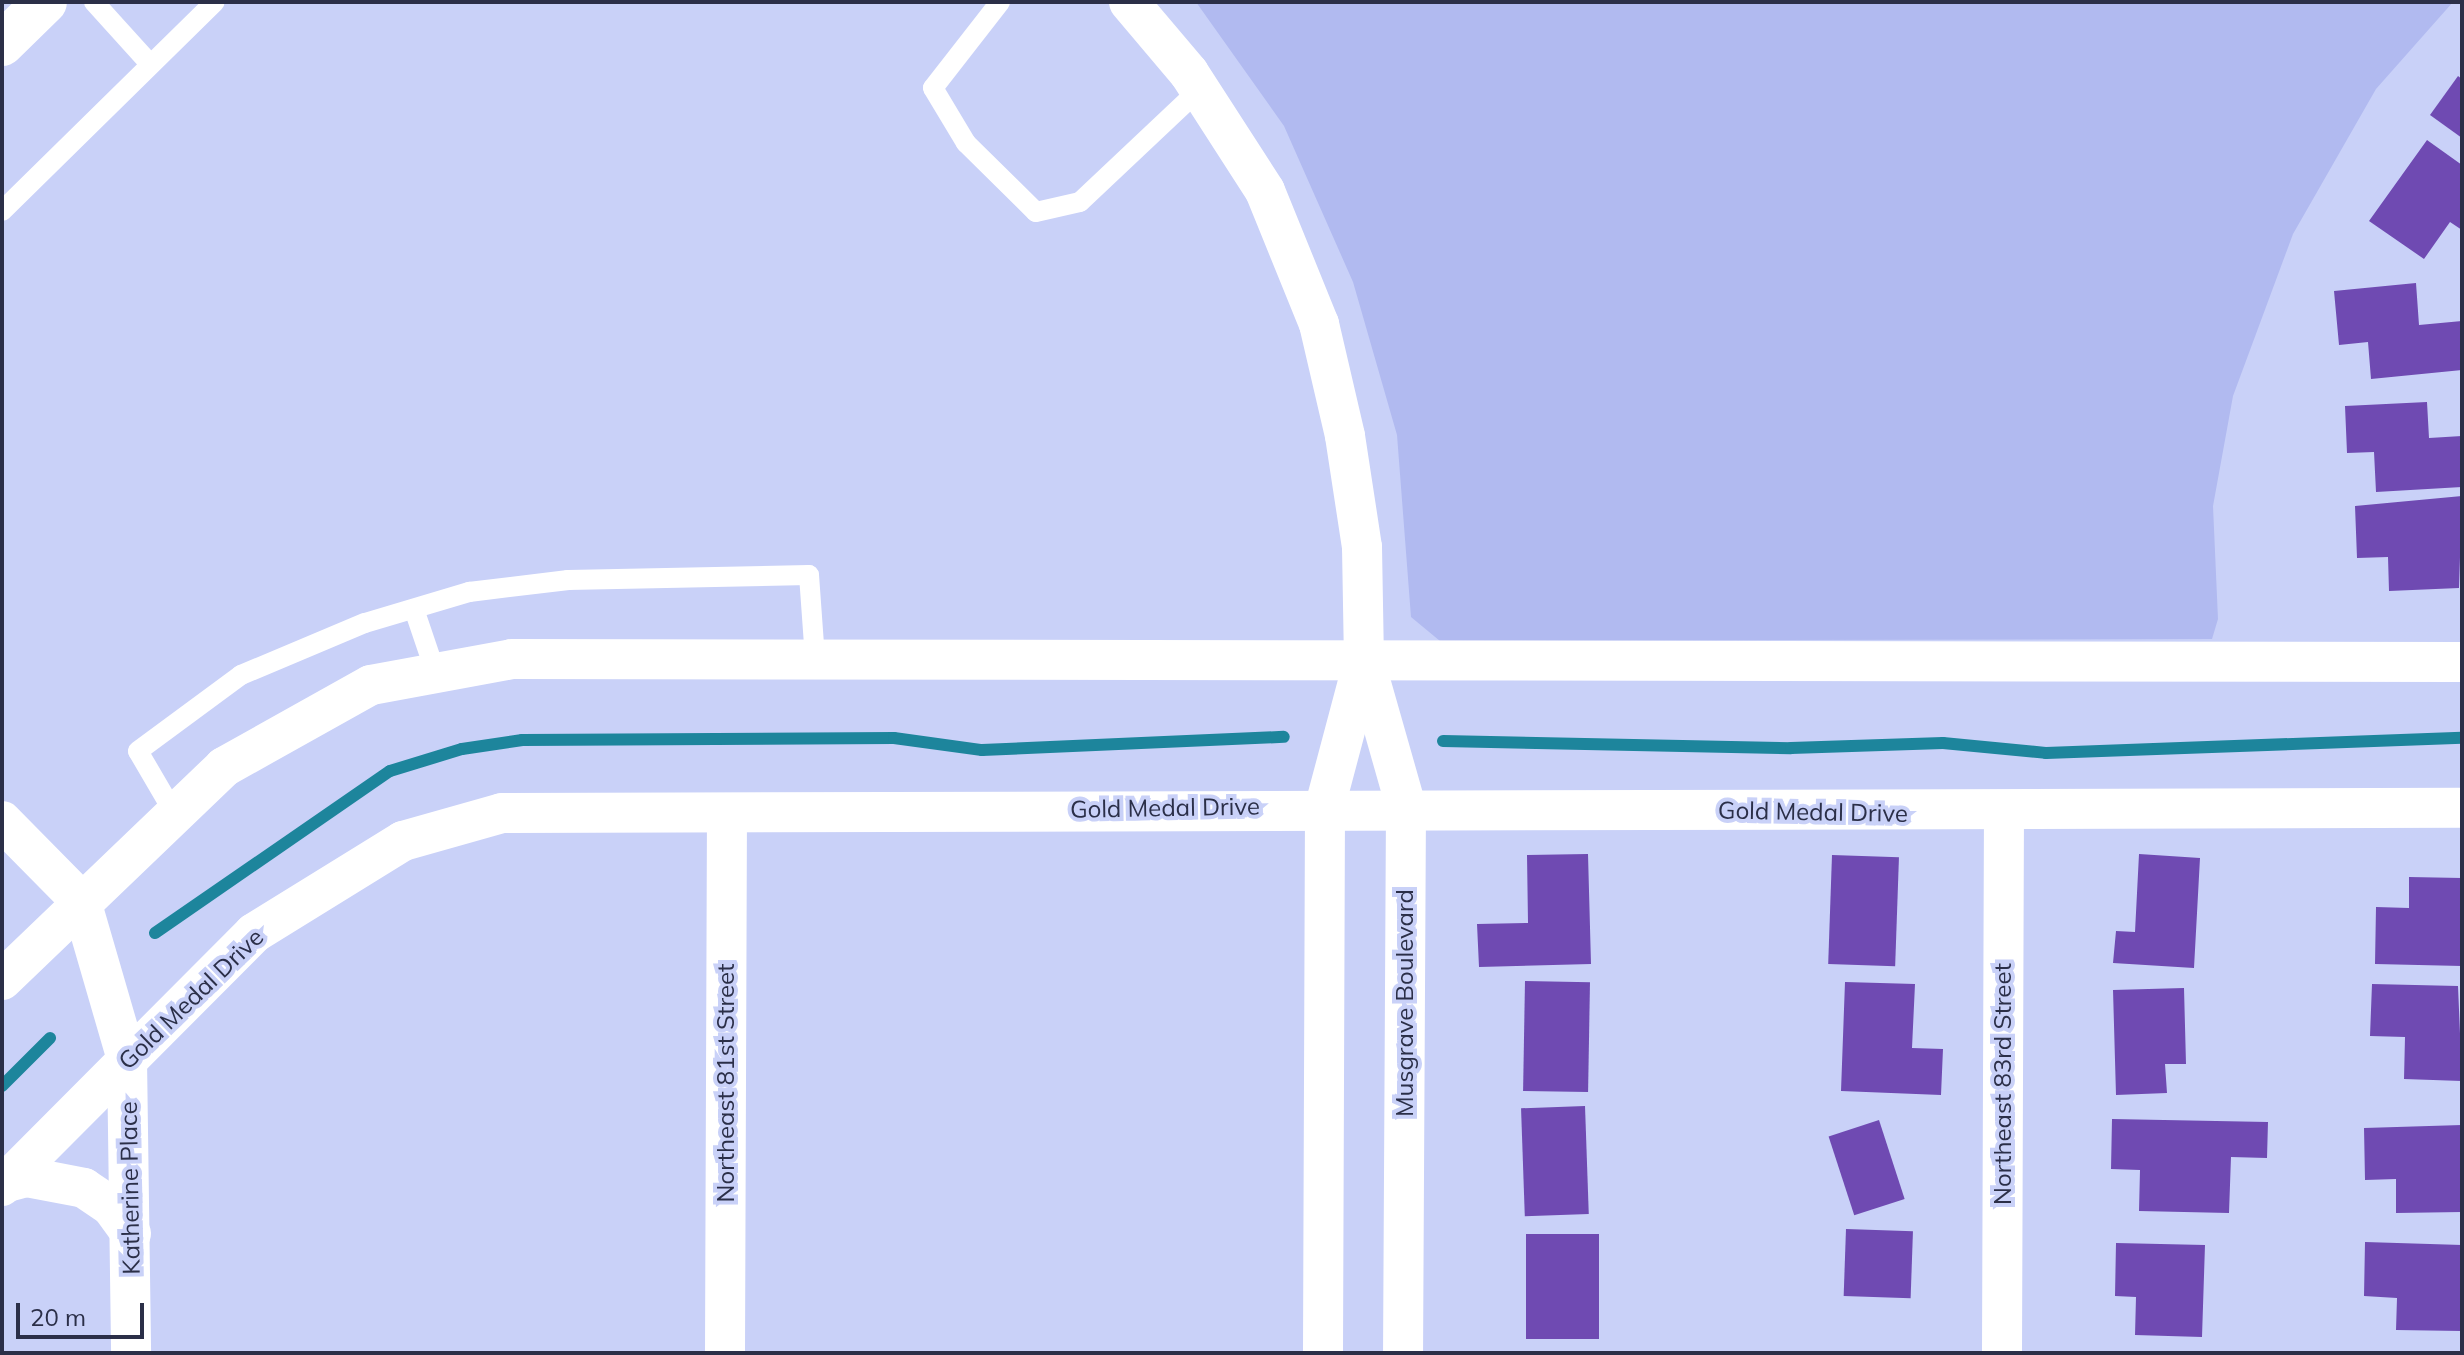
<!DOCTYPE html>
<style>
body{margin:0}
#map{position:relative;width:2464px;height:1355px;overflow:hidden;background:#c9d1f8;font-family:Mulish,sans-serif}
div>[style]{position:absolute}
[style*='--x']{left:calc(var(--x)*1px);top:calc(var(--y)*1px);width:calc(var(--w)*1px);rotate:calc(var(--a)*1deg)}
.green>*{inset:0;background:#b1baf0}
.stream>*{height:12px;margin:-6px;padding:0 6px;transform-origin:6px;border-radius:6px;background:#1d859c}
.building>*{inset:0;background:#6f4ab2;transform-origin:0 0}
.service>*{height:20px;margin:-10px;padding:0 10px;transform-origin:10px;border-radius:10px;background:#fff}
.minor>*{height:40px;margin:-20px;padding:0 20px;transform-origin:20px;border-radius:20px;background:#fff}
.tertiary>*{height:44px;margin:-22px;padding:0 22px;transform-origin:22px;border-radius:22px;background:#fff}
span{translate:-50% -50%;white-space:nowrap;text-align:center;line-height:1.15;-webkit-text-stroke:8px #c9d1f8;paint-order:stroke}
.street-label{font-size:24px;color:#2b2f48}
.frame{position:absolute;inset:0;border:4px solid #2b2f48;pointer-events:none}
.scale{position:absolute;left:16px;top:1303px;width:128px;height:36px;box-sizing:border-box;border:4px solid #2b2f48;border-top:0;padding-left:10px;font-size:24px;line-height:28px;white-space:nowrap;color:#2b2f48;-webkit-text-stroke:6px #c9d1f8;paint-order:stroke}
</style>
<div id="map">
<div class="green">
<div style="clip-path:polygon(1196px 2px,2453px 2px,2376px 89px,2293px 234px,2233px 396px,2213px 506px,2218px 619px,2212px 639px,1440px 641px,1411px 617px,1397px 435px,1353px 282px,1284px 126px)"></div>
</div>
<div class="stream">
<div style="--x:1443;--y:741;--w:348;--a:1.2"></div>
<div style="--x:1791;--y:748;--w:152;--a:-1.9"></div>
<div style="--x:1943;--y:743;--w:103;--a:5.5"></div>
<div style="--x:2046;--y:753;--w:416;--a:-2.1"></div>
<div style="--x:155;--y:933;--w:285;--a:-34.6"></div>
<div style="--x:390;--y:771;--w:75;--a:-17"></div>
<div style="--x:462;--y:749;--w:61;--a:-8.5"></div>
<div style="--x:522;--y:740;--w:372;--a:-0.3"></div>
<div style="--x:894;--y:738;--w:89;--a:7.8"></div>
<div style="--x:982;--y:750;--w:302;--a:-2.5"></div>
<div style="--x:2;--y:1086;--w:68;--a:-45"></div>
</div>
<div class="building">
<div style="clip-path:polygon(2458px 76px,2462px 79px,2462px 138px,2430px 115px)"></div>
<div style="clip-path:polygon(2427px 140px,2462px 165px,2462px 230px,2450px 222px,2424px 259px,2369px 221px)"></div>
<div style="clip-path:polygon(2416px 283px,2419px 325px,2462px 321px,2462px 370px,2371px 379px,2368px 342px,2339px 345px,2334px 291px)"></div>
<div style="clip-path:polygon(2427px 402px,2429px 438px,2462px 436px,2462px 487px,2376px 492px,2374px 452px,2347px 453px,2345px 406px)"></div>
<div style="clip-path:polygon(2462px 496px,2459px 588px,2389px 591px,2388px 557px,2357px 558px,2355px 506px)"></div>
<div style="clip-path:polygon(1588px 854px,1591px 964px,1479px 967px,1477px 924px,1528px 923px,1527px 855px)"></div>
<div style="clip-path:polygon(2139px 854px,2200px 858px,2194px 968px,2113px 963px,2116px 931px,2135px 932px)"></div>
<div style="left:1832px;top:855px;width:67px;height:109px;rotate:2deg"></div>
<div style="clip-path:polygon(2409px 877px,2462px 878px,2462px 966px,2375px 964px,2376px 907px,2409px 908px)"></div>
<div style="left:1525px;top:981px;width:65px;height:110px;rotate:1deg"></div>
<div style="clip-path:polygon(1845px 982px,1915px 984px,1912px 1048px,1943px 1049px,1941px 1095px,1841px 1091px)"></div>
<div style="clip-path:polygon(2372px 984px,2458px 986px,2462px 1081px,2404px 1079px,2405px 1037px,2370px 1036px)"></div>
<div style="clip-path:polygon(2184px 988px,2186px 1064px,2165px 1064px,2167px 1093px,2116px 1095px,2113px 990px)"></div>
<div style="left:1585px;top:1106px;width:108px;height:64px;rotate:88deg"></div>
<div style="clip-path:polygon(2112px 1119px,2268px 1122px,2267px 1158px,2231px 1157px,2229px 1213px,2139px 1211px,2140px 1170px,2111px 1169px)"></div>
<div style="left:1879px;top:1120px;width:83px;height:53px;rotate:72deg"></div>
<div style="clip-path:polygon(2462px 1125px,2462px 1212px,2396px 1213px,2396px 1179px,2365px 1180px,2364px 1128px)"></div>
<div style="left:1846px;top:1229px;width:67px;height:67px;rotate:2deg"></div>
<div style="left:1526px;top:1234px;width:73px;height:105px"></div>
<div style="clip-path:polygon(2365px 1242px,2462px 1245px,2462px 1331px,2396px 1330px,2397px 1298px,2364px 1296px)"></div>
<div style="clip-path:polygon(2116px 1243px,2205px 1245px,2202px 1337px,2135px 1335px,2136px 1297px,2115px 1296px)"></div>
</div>
<div class="service">
<div style="--x:94;--y:2;--w:84;--a:47.9"></div>
<div style="--x:1000;--y:2;--w:109;--a:127.9"></div>
<div style="--x:933;--y:88;--w:64;--a:59"></div>
<div style="--x:966;--y:143;--w:98;--a:44.6"></div>
<div style="--x:1036;--y:212;--w:45;--a:-12.8"></div>
<div style="--x:1080;--y:202;--w:165;--a:-43.3"></div>
<div style="--x:2;--y:211;--w:298;--a:-44.5"></div>
<div style="--x:414;--y:609;--w:65;--a:71.3"></div>
<div style="--x:173;--y:811;--w:69;--a:-120.3"></div>
<div style="--x:138;--y:751;--w:128;--a:-36.4"></div>
<div style="--x:241;--y:675;--w:134;--a:-22.8"></div>
<div style="--x:365;--y:623;--w:109;--a:-16.6"></div>
<div style="--x:469;--y:592;--w:100;--a:-6.9"></div>
<div style="--x:568;--y:580;--w:241;--a:-1.2"></div>
<div style="--x:809;--y:575;--w:84;--a:85.9"></div>
</div>
<div class="minor">
<div style="--x:1129;--y:2;--w:93;--a:49.8"></div>
<div style="--x:1189;--y:73;--w:140;--a:57.2"></div>
<div style="--x:1265;--y:191;--w:144;--a:67.9"></div>
<div style="--x:1319;--y:324;--w:115;--a:76.9"></div>
<div style="--x:1345;--y:436;--w:112;--a:81.3"></div>
<div style="--x:1362;--y:547;--w:112;--a:89"></div>
<div style="--x:1364;--y:659;--w:153;--a:74.1"></div>
<div style="--x:1406;--y:806;--w:547;--a:90.31"></div>
<div style="--x:2;--y:821;--w:112;--a:45.4"></div>
<div style="--x:81;--y:901;--w:165;--a:73.8"></div>
<div style="--x:127;--y:1059;--w:294;--a:89.2"></div>
<div style="--x:2;--y:980;--w:308;--a:-43.8"></div>
<div style="--x:224;--y:767;--w:168;--a:-29.2"></div>
<div style="--x:371;--y:685;--w:143;--a:-10.4"></div>
<div style="--x:512;--y:659;--w:1950;--a:0.09"></div>
<div style="--x:4;--y:1183;--w:24;--a:-15"></div>
<div style="--x:27;--y:1177;--w:58;--a:10.9"></div>
<div style="--x:84;--y:1188;--w:32;--a:34"></div>
<div style="--x:111;--y:1206;--w:34;--a:54"></div>
<div style="--x:2;--y:1186;--w:357;--a:-45.1"></div>
<div style="--x:254;--y:933;--w:175;--a:-31.7"></div>
<div style="--x:403;--y:841;--w:103;--a:-15.8"></div>
<div style="--x:502;--y:813;--w:1960;--a:-0.15"></div>
<div style="--x:725;--y:1353;--w:539;--a:-89.79"></div>
<div style="--x:1323;--y:1353;--w:547;--a:-89.79"></div>
<div style="--x:1325;--y:806;--w:152;--a:-75.1"></div>
<div style="--x:2002;--y:1353;--w:539;--a:-89.79"></div>
</div>
<div class="tertiary">
<div style="--x:2;--y:44;--w:60;--a:-44.3"></div>
</div>
<div class="street-label">
<span style="left:1165px;top:808px;rotate:-1deg">Gold Medal Drive</span>
<span style="left:1813px;top:812px;rotate:1deg">Gold Medal Drive</span>
<span style="left:191px;top:999px;rotate:-44deg">Gold Medal Drive</span>
<span style="left:1405px;top:1003px;rotate:-90deg">Musgrave Boulevard</span>
<span style="left:726px;top:1083px;rotate:-90deg">Northeast 81st Street</span>
<span style="left:2003px;top:1084px;rotate:-90deg">Northeast 83rd Street</span>
<span style="left:130px;top:1188px;rotate:-91deg">Katherine Place</span>
</div>
<div class="frame"></div>
<div class="scale">20 m</div>
</div>
